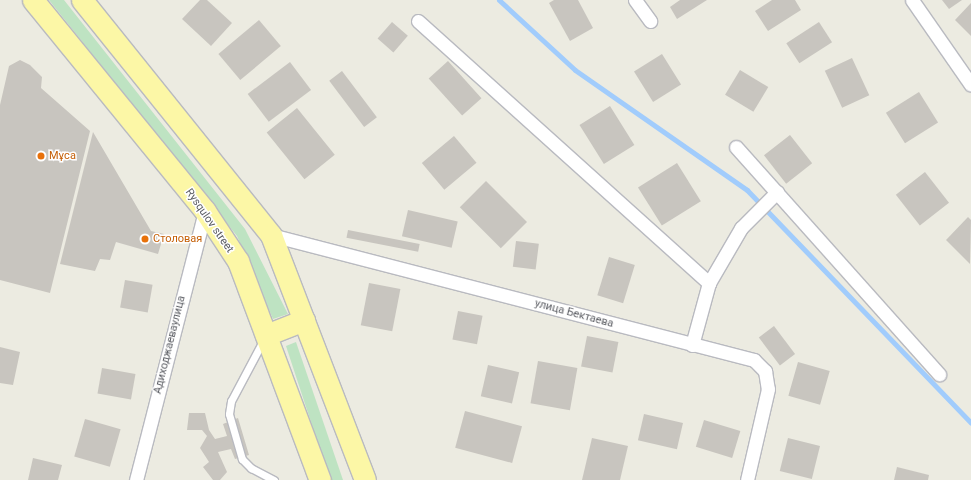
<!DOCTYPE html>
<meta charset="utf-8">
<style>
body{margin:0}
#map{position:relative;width:971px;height:480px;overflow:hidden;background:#ecebe1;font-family:Roboto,sans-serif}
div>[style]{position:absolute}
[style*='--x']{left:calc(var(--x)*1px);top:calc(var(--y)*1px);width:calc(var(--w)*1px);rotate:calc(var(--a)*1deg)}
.green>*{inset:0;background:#bee3c2}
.stream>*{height:5px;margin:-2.5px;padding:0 2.5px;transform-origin:2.5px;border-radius:2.5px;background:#a1ccfc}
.building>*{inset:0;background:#c8c5bf;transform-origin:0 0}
.roads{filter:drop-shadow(1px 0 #b9bac0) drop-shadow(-1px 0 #b9bac0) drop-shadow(0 1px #b9bac0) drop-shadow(0 -1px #b9bac0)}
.service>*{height:7px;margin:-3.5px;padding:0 3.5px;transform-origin:3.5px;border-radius:3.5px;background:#fff}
.minor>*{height:13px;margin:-6.5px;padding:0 6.5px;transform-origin:6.5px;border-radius:6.5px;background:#fff}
.primary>*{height:21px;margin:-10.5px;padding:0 10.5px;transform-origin:10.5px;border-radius:10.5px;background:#fcf7a6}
.dots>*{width:11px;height:11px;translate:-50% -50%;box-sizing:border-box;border:2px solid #fff;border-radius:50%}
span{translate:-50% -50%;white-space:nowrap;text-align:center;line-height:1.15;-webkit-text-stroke:3px #fff;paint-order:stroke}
.food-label{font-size:11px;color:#c56008}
.left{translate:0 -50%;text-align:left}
.street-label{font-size:11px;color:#5a5c62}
</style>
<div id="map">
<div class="green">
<div style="clip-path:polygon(49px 0,64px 0,245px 229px,288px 314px,273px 319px,237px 236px)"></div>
<div style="clip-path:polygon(296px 342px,343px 480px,330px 480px,286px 346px)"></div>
</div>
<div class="stream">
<div style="--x:499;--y:0;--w:103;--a:42.6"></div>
<div style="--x:575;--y:70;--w:210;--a:34.9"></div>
<div style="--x:747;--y:190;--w:323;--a:46.1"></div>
</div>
<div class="building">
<div style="clip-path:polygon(200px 0,207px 0,232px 23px,211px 46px,182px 19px)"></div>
<div style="clip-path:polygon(554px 0,578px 0,593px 28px,570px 41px,549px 3px)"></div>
<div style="clip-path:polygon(680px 0,707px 0,677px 19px,670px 7px)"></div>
<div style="clip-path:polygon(772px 0,795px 0,801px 10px,768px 31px,755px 11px)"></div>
<div style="clip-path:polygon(942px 0,962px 0,949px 9px)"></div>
<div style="clip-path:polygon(971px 3px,971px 36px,955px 20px)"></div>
<div style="left:259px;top:20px;width:34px;height:53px;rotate:50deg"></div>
<div style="left:392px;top:22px;width:21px;height:22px;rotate:41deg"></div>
<div style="left:819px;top:22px;width:24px;height:39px;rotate:57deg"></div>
<div style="left:662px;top:54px;width:36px;height:33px;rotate:58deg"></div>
<div style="left:852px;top:58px;width:41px;height:30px;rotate:65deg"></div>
<div style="clip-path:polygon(20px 60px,30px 65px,42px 77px,41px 88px,90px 131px,50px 293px,0 280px,0 105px,9px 66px)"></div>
<div style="left:448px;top:61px;width:50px;height:26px;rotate:48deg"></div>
<div style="left:290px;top:62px;width:35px;height:53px;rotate:53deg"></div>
<div style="left:740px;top:70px;width:33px;height:29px;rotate:31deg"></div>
<div style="left:342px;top:71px;width:58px;height:16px;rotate:53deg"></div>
<div style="left:919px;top:92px;width:36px;height:39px;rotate:58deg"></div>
<div style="left:610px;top:106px;width:46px;height:36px;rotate:58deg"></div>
<div style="left:297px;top:108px;width:60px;height:39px;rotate:51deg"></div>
<div style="clip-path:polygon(93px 132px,151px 231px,164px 234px,158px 254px,116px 242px,110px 260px,100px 259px,95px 271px,60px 264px)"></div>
<div style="left:790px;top:135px;width:36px;height:33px;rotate:52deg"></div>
<div style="left:454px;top:136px;width:35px;height:42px;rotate:50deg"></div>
<div style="left:677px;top:163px;width:45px;height:46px;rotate:58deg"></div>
<div style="left:925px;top:172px;width:39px;height:37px;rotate:52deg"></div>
<div style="left:486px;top:181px;width:58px;height:37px;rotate:45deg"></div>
<div style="left:408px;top:210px;width:51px;height:27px;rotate:13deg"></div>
<div style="clip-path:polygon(968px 217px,971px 220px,970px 264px,946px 240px)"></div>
<div style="left:348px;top:230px;width:73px;height:8px;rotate:11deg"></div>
<div style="left:516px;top:241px;width:23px;height:26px;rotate:7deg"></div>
<div style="left:609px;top:257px;width:27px;height:40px;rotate:17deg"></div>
<div style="left:125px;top:280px;width:28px;height:28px;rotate:10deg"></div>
<div style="left:369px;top:283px;width:32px;height:43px;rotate:11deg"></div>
<div style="left:458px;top:311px;width:25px;height:29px;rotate:11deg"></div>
<div style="left:774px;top:326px;width:35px;height:19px;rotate:53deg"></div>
<div style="left:587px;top:336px;width:32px;height:31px;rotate:11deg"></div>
<div style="clip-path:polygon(0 347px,20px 352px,13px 385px,0 383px)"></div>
<div style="left:538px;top:361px;width:40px;height:43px;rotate:10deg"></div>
<div style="left:798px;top:362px;width:33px;height:35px;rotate:16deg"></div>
<div style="left:488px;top:365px;width:32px;height:32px;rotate:13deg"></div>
<div style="left:102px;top:368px;width:34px;height:26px;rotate:10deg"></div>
<div style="left:465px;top:411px;width:59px;height:38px;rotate:15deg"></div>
<div style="clip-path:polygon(189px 413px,205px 413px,209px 430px,215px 439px,227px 436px,223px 424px,238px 418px,249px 455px,235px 459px,231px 449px,218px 452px,227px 472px,220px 480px,213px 480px,203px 467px,209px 462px,200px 448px,207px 436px,202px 430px,187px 430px)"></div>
<div style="left:644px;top:414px;width:40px;height:27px;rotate:13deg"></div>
<div style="left:85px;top:419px;width:37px;height:39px;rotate:16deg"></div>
<div style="left:704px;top:420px;width:38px;height:28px;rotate:17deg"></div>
<div style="clip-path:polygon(592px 438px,628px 446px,620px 480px,582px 480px)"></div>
<div style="left:788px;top:438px;width:33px;height:34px;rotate:14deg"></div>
<div style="clip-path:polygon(33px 458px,62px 465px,58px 480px,28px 480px)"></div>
<div style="clip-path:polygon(897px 467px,929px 475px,928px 480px,894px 480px)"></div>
</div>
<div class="roads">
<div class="service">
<div style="--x:264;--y:339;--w:70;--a:118"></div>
<div style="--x:231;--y:401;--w:13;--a:99"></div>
<div style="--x:229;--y:414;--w:47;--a:73.9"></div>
<div style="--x:242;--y:459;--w:13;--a:45"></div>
<div style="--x:251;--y:468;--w:26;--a:28"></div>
</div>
<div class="minor">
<div style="--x:635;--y:0;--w:26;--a:54"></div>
<div style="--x:912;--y:0;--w:103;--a:55.2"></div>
<div style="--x:418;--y:21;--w:392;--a:42"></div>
<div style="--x:736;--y:147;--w:305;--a:48.2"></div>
<div style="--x:271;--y:235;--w:499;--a:14.5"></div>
<div style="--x:754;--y:360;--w:16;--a:45"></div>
<div style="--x:765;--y:371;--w:18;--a:81"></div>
<div style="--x:768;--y:389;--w:93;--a:103"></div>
<div style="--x:692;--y:345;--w:64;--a:-74.7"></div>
<div style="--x:709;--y:283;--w:64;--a:-59.8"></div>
<div style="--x:741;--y:228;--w:51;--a:-45"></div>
<div style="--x:136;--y:480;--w:278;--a:-75.6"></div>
</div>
<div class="primary">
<div style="--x:33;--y:0;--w:272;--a:50.8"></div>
<div style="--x:205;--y:211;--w:60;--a:56.6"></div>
<div style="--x:238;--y:261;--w:234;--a:69.5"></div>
<div style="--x:82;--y:0;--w:302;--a:51.2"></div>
<div style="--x:271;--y:235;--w:262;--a:69"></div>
<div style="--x:266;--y:335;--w:41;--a:-21.5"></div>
</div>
</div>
<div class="dots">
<div style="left:41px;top:156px;background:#e8710a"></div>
<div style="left:145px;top:239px;background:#e8710a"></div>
</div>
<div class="food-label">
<span class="left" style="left:49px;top:156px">Мұса</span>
<span class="left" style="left:153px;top:239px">Столовая</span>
</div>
<div class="street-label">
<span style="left:209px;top:221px;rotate:55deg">Rysqulov street</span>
<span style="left:574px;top:314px;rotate:15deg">улица Бектаева</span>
<span style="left:170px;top:345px;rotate:-76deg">Адиходжаеваулица</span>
</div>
</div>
